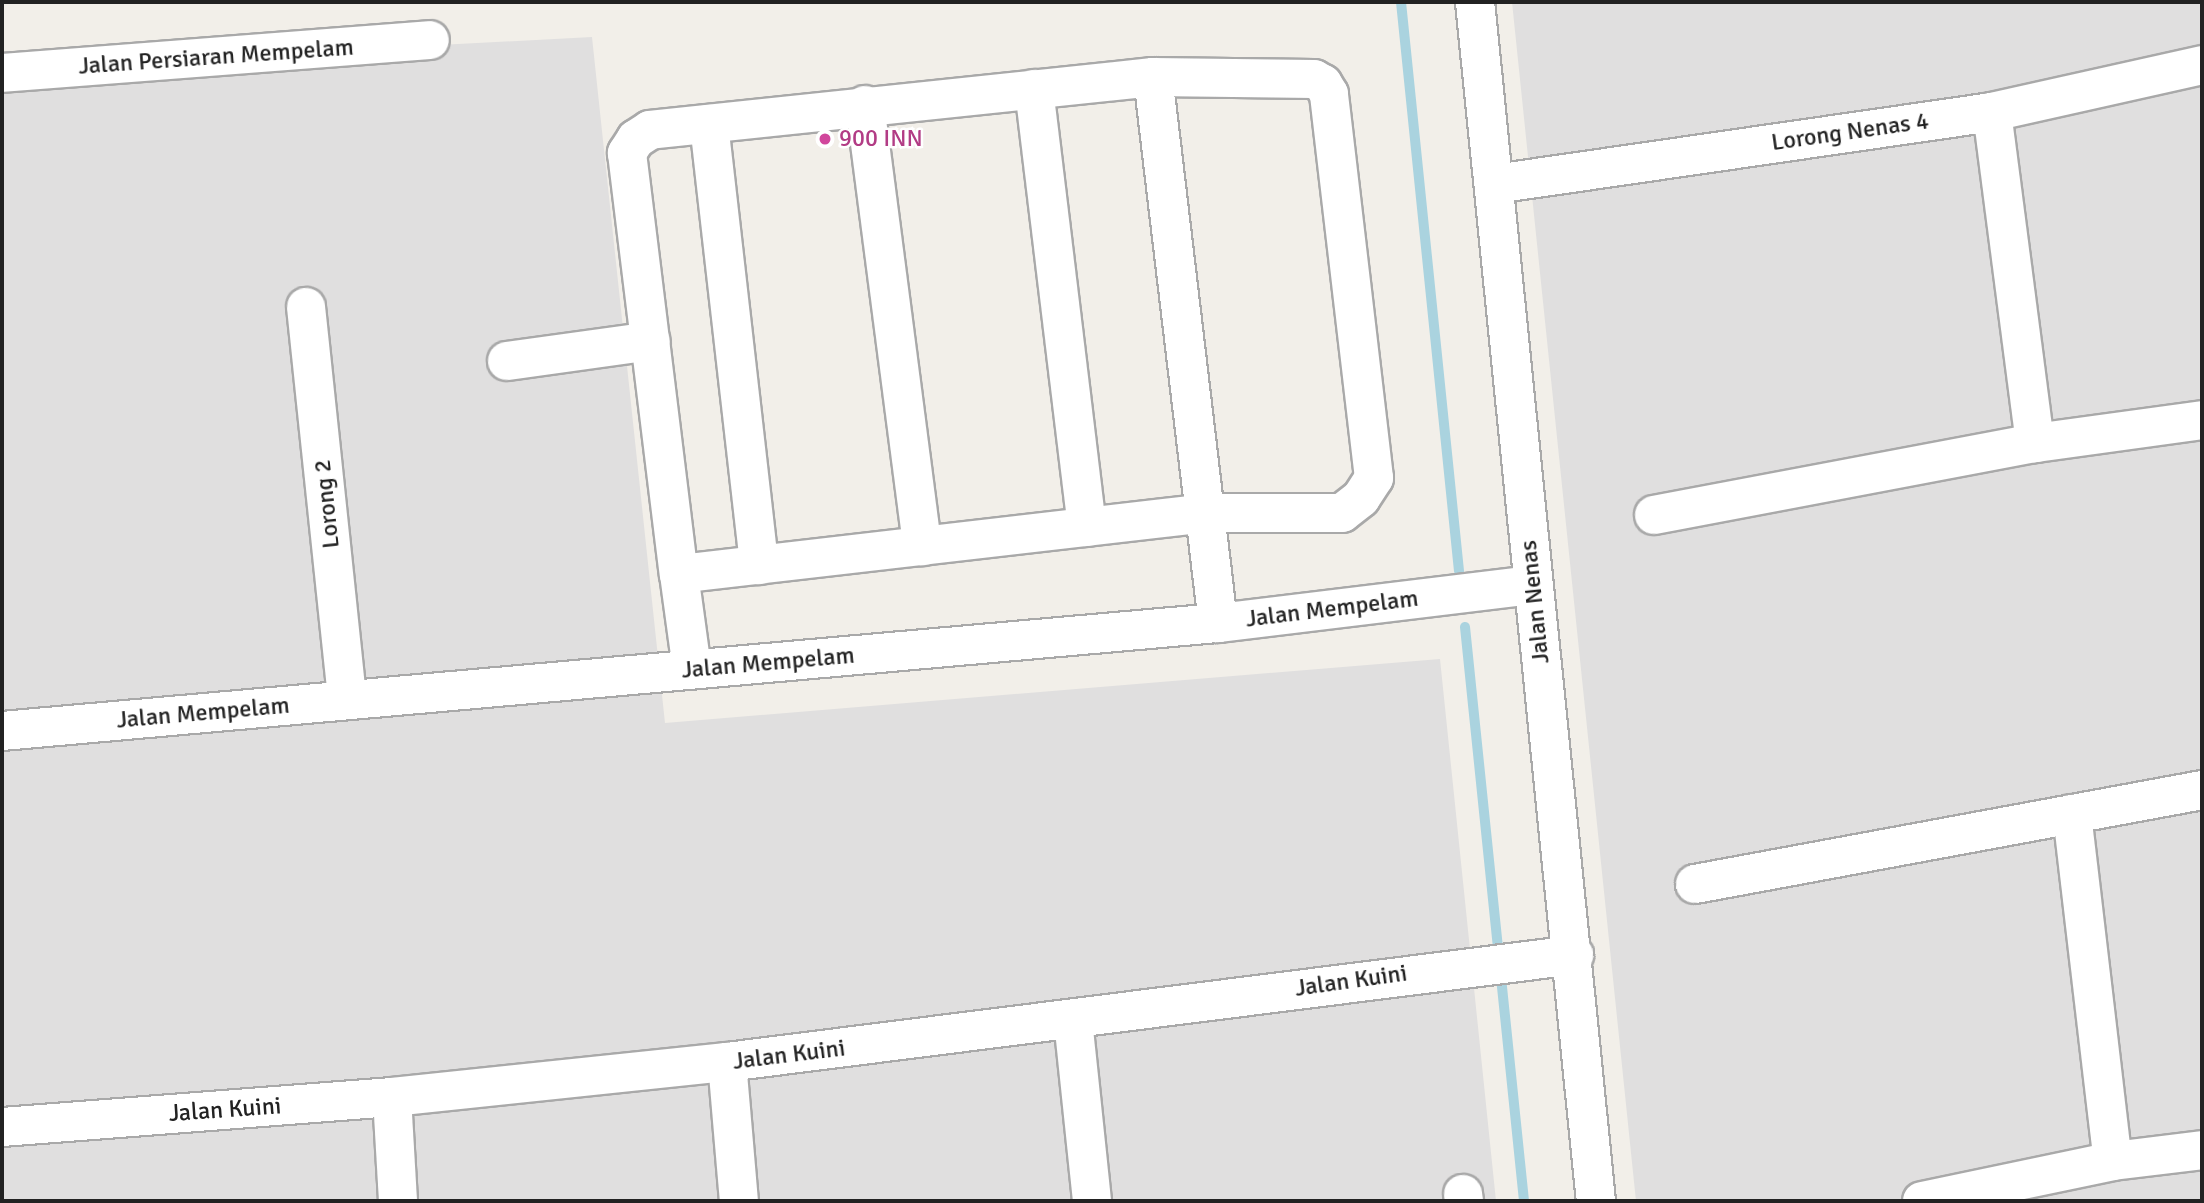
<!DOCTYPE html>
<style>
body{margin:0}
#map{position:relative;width:2204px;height:1203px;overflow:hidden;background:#f2efe9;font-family:Signika,sans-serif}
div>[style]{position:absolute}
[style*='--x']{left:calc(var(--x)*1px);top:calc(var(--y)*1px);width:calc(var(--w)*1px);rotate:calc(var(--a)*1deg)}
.residential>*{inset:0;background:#e0dfdf}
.stream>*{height:10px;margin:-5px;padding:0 5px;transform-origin:5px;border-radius:5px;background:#aad3df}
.roads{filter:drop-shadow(2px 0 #a9a9a9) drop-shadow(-2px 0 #a9a9a9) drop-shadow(0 2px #a9a9a9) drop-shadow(0 -2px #a9a9a9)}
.minor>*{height:38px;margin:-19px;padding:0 19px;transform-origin:19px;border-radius:19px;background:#fff}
.dots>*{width:19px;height:19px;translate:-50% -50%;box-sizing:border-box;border:4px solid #fff;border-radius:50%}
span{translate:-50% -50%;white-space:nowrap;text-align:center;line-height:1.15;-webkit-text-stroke:5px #fff;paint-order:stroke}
.street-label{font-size:24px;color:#222}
.hotel-label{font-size:24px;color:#b23c85}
.left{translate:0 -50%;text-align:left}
.frame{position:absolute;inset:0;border:4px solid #222;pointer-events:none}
</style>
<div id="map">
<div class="residential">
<div style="clip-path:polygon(1512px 2px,2202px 2px,2202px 1201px,1636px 1201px)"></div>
<div style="clip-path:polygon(592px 37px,665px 723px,1440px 659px,1496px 1201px,2px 1201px,2px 68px)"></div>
</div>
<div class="stream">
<div style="--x:1401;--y:2;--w:572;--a:84.18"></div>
<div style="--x:1465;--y:627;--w:577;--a:84.13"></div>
</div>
<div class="roads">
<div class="minor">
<div style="--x:1475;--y:2;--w:1205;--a:84.24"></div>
<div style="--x:2;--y:73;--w:429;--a:-4.4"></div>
<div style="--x:1153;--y:77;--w:550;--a:83.21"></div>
<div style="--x:1034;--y:89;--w:441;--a:83.1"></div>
<div style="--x:865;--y:105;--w:445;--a:82.6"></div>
<div style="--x:1992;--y:112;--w:334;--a:82.6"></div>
<div style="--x:709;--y:124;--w:444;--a:83.5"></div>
<div style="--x:1495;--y:184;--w:502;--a:-8.24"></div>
<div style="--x:1992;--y:112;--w:215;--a:-12.6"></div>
<div style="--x:306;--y:307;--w:395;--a:84"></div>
<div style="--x:507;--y:361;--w:145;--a:-7.9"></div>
<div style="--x:1654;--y:515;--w:388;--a:-10.7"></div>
<div style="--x:2035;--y:443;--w:169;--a:-7.8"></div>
<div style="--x:679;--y:574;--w:533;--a:-6.58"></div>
<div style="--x:1208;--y:513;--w:134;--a:0"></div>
<div style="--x:1342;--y:513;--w:24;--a:-38"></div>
<div style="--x:1361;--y:498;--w:24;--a:-57"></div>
<div style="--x:1374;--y:478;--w:387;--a:-96.7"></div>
<div style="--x:1329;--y:94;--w:12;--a:-121"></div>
<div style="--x:1323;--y:84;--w:10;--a:-151"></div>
<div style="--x:1314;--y:79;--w:161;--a:-179.3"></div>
<div style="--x:1153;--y:77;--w:506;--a:173.99"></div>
<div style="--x:650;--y:130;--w:17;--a:147"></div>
<div style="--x:636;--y:139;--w:17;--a:123"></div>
<div style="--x:627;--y:153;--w:424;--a:83"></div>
<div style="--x:679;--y:574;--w:96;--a:82.2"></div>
<div style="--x:2;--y:731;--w:1221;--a:-5.08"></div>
<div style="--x:1218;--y:623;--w:317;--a:-6.9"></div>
<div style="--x:2072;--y:814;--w:349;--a:83.3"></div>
<div style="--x:1695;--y:884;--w:516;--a:-10.5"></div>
<div style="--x:1073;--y:1020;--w:182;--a:84"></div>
<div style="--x:727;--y:1062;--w:140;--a:85.1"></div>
<div style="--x:392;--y:1097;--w:104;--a:86.7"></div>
<div style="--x:2;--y:1127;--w:391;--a:-4.4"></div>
<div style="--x:392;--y:1097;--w:337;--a:-6"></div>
<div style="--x:727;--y:1062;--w:854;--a:-7.2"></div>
<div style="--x:1463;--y:1194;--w:7;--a:82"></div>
<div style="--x:1922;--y:1201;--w:195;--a:-11.8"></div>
<div style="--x:2113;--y:1161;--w:90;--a:-7"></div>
</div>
</div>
<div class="dots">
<div style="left:825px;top:139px;background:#d1479c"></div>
</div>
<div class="street-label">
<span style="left:216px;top:57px;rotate:-4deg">Jalan Persiaran Mempelam</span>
<span style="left:1850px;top:132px;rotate:-8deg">Lorong Nenas 4</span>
<span style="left:327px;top:504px;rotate:-96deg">Lorong 2</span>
<span style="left:1535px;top:602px;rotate:-96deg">Jalan Nenas</span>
<span style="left:1332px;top:609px;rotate:-7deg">Jalan Mempelam</span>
<span style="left:768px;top:663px;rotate:-5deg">Jalan Mempelam</span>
<span style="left:203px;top:713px;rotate:-5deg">Jalan Mempelam</span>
<span style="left:1351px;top:981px;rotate:-8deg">Jalan Kuini</span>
<span style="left:789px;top:1055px;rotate:-7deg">Jalan Kuini</span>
<span style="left:225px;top:1110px;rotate:-4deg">Jalan Kuini</span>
</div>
<div class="hotel-label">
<span class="left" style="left:839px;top:139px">900 INN</span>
</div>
<div class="frame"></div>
</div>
